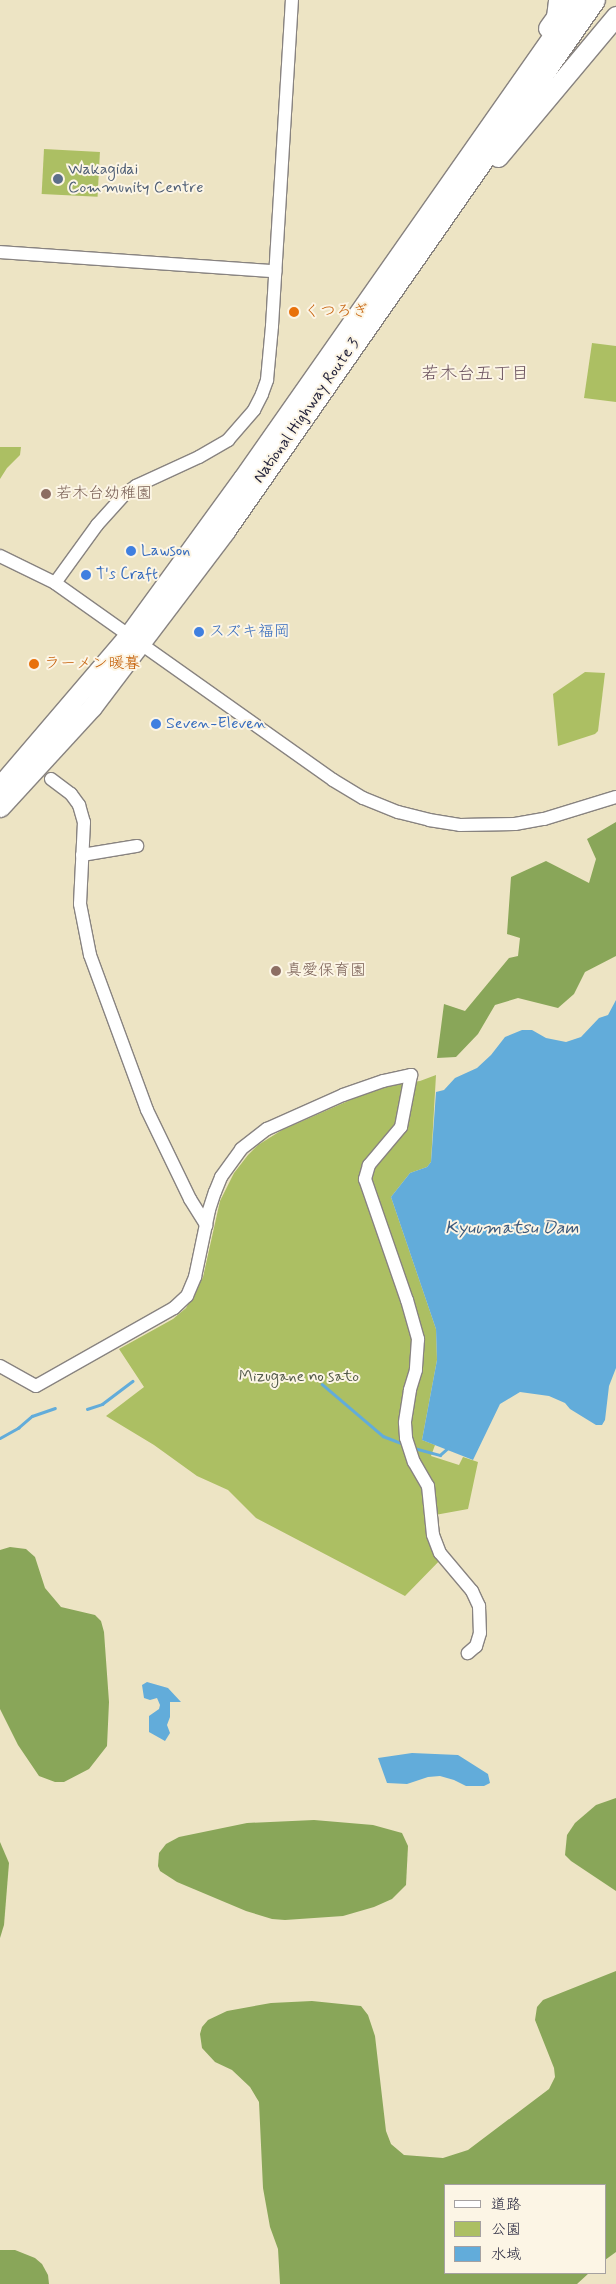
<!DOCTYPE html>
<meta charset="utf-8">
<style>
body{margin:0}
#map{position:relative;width:616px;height:2284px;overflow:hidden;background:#ede4c4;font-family:Mynerve,"Klee One",sans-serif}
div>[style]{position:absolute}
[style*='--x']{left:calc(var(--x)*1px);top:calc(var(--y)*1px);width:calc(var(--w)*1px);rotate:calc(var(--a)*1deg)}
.green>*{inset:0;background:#acbf63;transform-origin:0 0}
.forest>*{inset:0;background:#89a659}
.water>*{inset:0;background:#62acda}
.stream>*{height:2.5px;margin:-1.25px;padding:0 1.25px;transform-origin:1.25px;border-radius:1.25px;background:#62acda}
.roads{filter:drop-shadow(1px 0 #888380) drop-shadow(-1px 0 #888380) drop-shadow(0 1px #888380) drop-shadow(0 -1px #888380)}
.minor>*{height:12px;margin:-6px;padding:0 6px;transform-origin:6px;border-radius:6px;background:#fff}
.highway>*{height:19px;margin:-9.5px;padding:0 9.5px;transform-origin:9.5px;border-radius:9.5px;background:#fff}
.dots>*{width:14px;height:14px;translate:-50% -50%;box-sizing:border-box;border:2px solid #fcf5e5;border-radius:50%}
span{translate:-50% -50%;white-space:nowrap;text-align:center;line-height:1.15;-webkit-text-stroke:4px #fcf5e5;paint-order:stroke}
.service-label{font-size:16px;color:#4e5e75}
.left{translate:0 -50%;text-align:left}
.food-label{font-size:16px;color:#c56008}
.street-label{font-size:16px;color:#22223b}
.education-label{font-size:16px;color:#785e54}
.shop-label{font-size:16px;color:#366cbe}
.park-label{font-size:16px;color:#525949}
.neighbourhood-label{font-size:18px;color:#6b535f}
.water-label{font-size:18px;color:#3c597b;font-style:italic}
.legend{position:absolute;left:444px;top:2184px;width:162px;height:90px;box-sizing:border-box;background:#fcf5e5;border:1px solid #a5a1a1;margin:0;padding:6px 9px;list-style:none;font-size:15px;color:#22223b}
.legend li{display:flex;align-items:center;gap:10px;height:25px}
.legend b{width:25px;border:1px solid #a5a1a1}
</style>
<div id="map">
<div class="green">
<div style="left:44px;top:149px;width:56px;height:45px;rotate:3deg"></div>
<div style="clip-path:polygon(592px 343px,616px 346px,616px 402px,584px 398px)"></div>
<div style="clip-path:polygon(0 447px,21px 447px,20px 455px,7px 468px,0 479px)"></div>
<div style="clip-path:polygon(585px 672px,605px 673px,598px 731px,595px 734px,558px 746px,553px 694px)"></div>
<div style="clip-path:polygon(436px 1075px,431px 1162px,427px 1167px,410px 1173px,391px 1197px,436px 1329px,437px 1360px,422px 1440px,435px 1445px,431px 1456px,459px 1465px,463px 1457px,478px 1462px,468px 1509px,435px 1515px,446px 1554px,405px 1596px,256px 1518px,228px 1490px,197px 1476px,154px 1445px,106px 1416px,144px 1387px,119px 1349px,173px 1319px,186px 1308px,203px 1277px,220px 1201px,234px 1173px,248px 1155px,258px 1145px,282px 1130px,357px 1097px,389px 1085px,420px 1081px)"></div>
</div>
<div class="forest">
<div style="clip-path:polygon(616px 822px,616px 956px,585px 972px,574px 994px,558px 1008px,518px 998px,495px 1005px,478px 1034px,456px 1057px,437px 1058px,444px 1004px,465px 1011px,509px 958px,518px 956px,520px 938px,507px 934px,511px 877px,546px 861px,589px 883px,596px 859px,587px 839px)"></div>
<div style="clip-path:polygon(10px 1547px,26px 1549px,35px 1557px,45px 1588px,61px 1607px,95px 1615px,101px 1621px,104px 1632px,109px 1702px,107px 1746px,89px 1769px,64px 1782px,55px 1782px,39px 1776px,18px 1745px,0 1709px,0 1550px)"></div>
<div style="clip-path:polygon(616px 1798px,616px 1891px,571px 1861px,565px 1855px,567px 1835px,575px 1823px,596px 1805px)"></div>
<div style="clip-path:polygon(314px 1820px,373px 1825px,402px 1833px,408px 1846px,406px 1885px,392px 1899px,374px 1907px,343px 1916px,285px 1920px,272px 1919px,246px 1911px,177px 1882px,160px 1871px,158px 1866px,159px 1853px,166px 1844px,179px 1837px,247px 1823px)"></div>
<div style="clip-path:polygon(0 1842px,9px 1863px,4px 1925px,0 1938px)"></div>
<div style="clip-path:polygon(616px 1971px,616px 2252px,605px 2260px,605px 2185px,445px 2185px,445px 2273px,589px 2273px,577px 2284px,280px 2284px,278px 2249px,270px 2227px,263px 2188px,259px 2102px,250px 2087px,232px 2070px,215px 2062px,202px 2048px,200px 2034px,202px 2027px,208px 2020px,227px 2011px,271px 2003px,312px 2001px,361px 2006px,368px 2015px,375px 2036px,386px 2131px,391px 2144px,404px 2155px,443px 2158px,468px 2150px,549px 2089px,555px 2077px,554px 2068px,535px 2020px,537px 2007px,543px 2000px)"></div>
<div style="clip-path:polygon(0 2250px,15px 2250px,35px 2258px,42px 2264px,48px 2275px,49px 2284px,0 2284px)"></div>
</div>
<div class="water">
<div style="clip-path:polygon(616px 1000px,616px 1368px,609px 1386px,605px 1420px,602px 1425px,596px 1425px,570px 1409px,565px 1403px,549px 1396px,520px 1392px,500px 1404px,473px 1460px,422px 1440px,437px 1360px,436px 1329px,391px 1197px,410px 1173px,427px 1167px,431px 1162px,436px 1092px,444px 1090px,455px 1078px,477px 1068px,491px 1055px,505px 1037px,522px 1030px,532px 1030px,546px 1038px,566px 1042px,581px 1037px,599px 1018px,608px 1015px)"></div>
<div style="clip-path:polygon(147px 1682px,168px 1688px,181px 1702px,170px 1702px,170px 1717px,167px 1725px,170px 1733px,165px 1741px,149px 1732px,149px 1716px,159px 1709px,160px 1705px,157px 1698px,150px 1700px,144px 1698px,142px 1685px)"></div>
<div style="clip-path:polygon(412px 1753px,458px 1755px,488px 1774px,490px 1783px,484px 1786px,466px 1786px,454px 1780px,440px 1776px,428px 1777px,407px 1784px,387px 1783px,378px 1758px)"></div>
</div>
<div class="stream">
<div style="--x:322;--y:1384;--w:80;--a:40.4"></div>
<div style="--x:383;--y:1436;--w:22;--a:21"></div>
<div style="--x:87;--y:1409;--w:16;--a:-18"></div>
<div style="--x:102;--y:1404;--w:38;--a:-37"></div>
<div style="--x:0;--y:1438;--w:21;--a:-29"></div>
<div style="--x:18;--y:1428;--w:18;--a:-41"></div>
<div style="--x:32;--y:1416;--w:24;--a:-19"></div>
<div style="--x:414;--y:1448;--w:27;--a:15"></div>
<div style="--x:440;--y:1455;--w:12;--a:-42"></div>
</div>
<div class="roads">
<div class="minor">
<div style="--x:0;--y:252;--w:276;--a:4"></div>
<div style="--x:0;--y:556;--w:61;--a:26.1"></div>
<div style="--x:55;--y:583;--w:341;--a:35.3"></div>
<div style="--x:333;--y:780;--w:35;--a:31"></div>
<div style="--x:363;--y:798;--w:38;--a:22"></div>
<div style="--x:398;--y:812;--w:32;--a:14"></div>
<div style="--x:429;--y:820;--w:31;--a:9"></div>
<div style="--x:460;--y:825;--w:55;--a:-1"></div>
<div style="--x:515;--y:824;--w:29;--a:-10"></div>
<div style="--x:544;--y:819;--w:75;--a:-17"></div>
<div style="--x:55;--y:583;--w:72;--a:-54.1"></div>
<div style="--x:97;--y:525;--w:42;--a:-47.9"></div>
<div style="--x:125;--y:494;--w:14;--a:-36"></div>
<div style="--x:136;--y:486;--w:69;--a:-24.7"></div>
<div style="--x:199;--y:457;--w:34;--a:-30"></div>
<div style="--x:228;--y:440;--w:40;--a:-49"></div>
<div style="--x:254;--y:410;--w:18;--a:-63"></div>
<div style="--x:262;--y:394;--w:15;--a:-70"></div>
<div style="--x:267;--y:380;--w:54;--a:-84.7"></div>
<div style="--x:272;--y:326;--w:327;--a:-86.5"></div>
<div style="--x:51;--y:779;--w:25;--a:37"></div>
<div style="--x:71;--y:794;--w:14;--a:54"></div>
<div style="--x:79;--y:805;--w:18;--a:74"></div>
<div style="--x:84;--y:822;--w:82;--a:92.8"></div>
<div style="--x:80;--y:904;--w:52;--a:78.9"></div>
<div style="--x:90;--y:955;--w:165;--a:69.8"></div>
<div style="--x:147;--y:1110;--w:99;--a:64.2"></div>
<div style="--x:190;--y:1199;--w:31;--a:58"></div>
<div style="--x:82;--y:855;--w:56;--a:-9.3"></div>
<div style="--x:0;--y:1366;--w:41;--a:29.1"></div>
<div style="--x:36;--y:1386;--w:159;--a:-29.5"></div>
<div style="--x:174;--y:1308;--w:18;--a:-43"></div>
<div style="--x:187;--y:1296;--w:21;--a:-67"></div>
<div style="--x:195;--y:1277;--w:68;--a:-78.2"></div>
<div style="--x:209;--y:1210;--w:19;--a:-72"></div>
<div style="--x:215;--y:1192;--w:16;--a:-68"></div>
<div style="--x:221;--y:1177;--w:34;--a:-54"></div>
<div style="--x:241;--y:1149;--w:33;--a:-38"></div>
<div style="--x:267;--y:1129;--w:83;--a:-24.1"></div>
<div style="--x:343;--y:1095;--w:42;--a:-19.3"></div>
<div style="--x:383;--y:1081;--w:29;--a:-12"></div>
<div style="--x:411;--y:1075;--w:53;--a:100.9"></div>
<div style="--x:401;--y:1127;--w:50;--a:130.1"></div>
<div style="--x:369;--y:1165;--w:15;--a:106"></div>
<div style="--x:365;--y:1179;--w:128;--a:70.9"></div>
<div style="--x:407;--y:1300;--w:41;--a:74.2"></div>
<div style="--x:418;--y:1339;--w:31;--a:94"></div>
<div style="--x:416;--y:1370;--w:21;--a:107"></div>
<div style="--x:410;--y:1390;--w:33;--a:99"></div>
<div style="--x:405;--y:1423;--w:15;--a:86"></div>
<div style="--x:406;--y:1438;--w:25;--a:72"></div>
<div style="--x:414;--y:1462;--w:28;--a:60"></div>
<div style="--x:428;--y:1486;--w:49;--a:84.2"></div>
<div style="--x:433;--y:1535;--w:19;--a:69"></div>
<div style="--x:440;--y:1553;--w:50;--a:49.9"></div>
<div style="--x:472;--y:1591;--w:17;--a:65"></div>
<div style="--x:479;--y:1606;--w:27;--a:88"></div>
<div style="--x:480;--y:1633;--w:14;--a:107"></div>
<div style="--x:476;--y:1646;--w:11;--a:139"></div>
</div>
<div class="highway">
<div style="--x:548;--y:28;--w:14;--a:-54"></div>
<div style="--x:556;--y:17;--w:17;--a:-83"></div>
<div style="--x:498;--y:157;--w:184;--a:-50.1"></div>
<div style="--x:0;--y:786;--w:197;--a:-49.5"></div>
<div style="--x:128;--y:636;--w:195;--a:-54"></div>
<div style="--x:243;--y:478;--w:584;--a:-54.98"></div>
<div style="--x:0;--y:807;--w:136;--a:-47.4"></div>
<div style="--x:92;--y:707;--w:221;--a:-52.9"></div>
<div style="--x:225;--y:531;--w:647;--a:-55.13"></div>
</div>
</div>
<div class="dots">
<div style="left:58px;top:179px;background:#5c6f8a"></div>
<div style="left:294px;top:312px;background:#e8710a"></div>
<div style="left:46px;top:494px;background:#8d6e63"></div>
<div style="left:131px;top:551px;background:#3f7fe0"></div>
<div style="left:86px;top:575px;background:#3f7fe0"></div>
<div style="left:199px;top:632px;background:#3f7fe0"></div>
<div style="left:34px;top:664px;background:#e8710a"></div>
<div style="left:156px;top:724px;background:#3f7fe0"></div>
<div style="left:276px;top:971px;background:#8d6e63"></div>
</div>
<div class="service-label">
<span class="left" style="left:68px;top:179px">Wakagidai<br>Community Centre</span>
</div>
<div class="food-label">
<span class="left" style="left:304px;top:312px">くつろぎ</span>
<span class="left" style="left:44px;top:664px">ラーメン暖暮</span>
</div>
<div class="street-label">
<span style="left:307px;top:411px;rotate:-55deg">National Highway Route 3</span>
</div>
<div class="education-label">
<span class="left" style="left:56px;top:494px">若木台幼稚園</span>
<span class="left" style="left:286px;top:971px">真愛保育園</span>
</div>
<div class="shop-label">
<span class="left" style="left:141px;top:551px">Lawson</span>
<span class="left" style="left:96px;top:575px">T's Craft</span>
<span class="left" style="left:209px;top:632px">スズキ福岡</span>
<span class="left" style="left:166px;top:724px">Seven-Eleven</span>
</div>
<div class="park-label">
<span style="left:299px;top:1377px">Mizugane no sato</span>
</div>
<div class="neighbourhood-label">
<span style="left:475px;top:374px">若木台五丁目</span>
</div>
<div class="water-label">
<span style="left:512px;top:1228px">Kyuumatsu Dam</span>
</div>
<ul class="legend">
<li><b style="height:6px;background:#fff"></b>道路</li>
<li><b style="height:14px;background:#acbf63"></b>公園</li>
<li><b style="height:14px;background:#62acda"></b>水域</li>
</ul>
</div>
